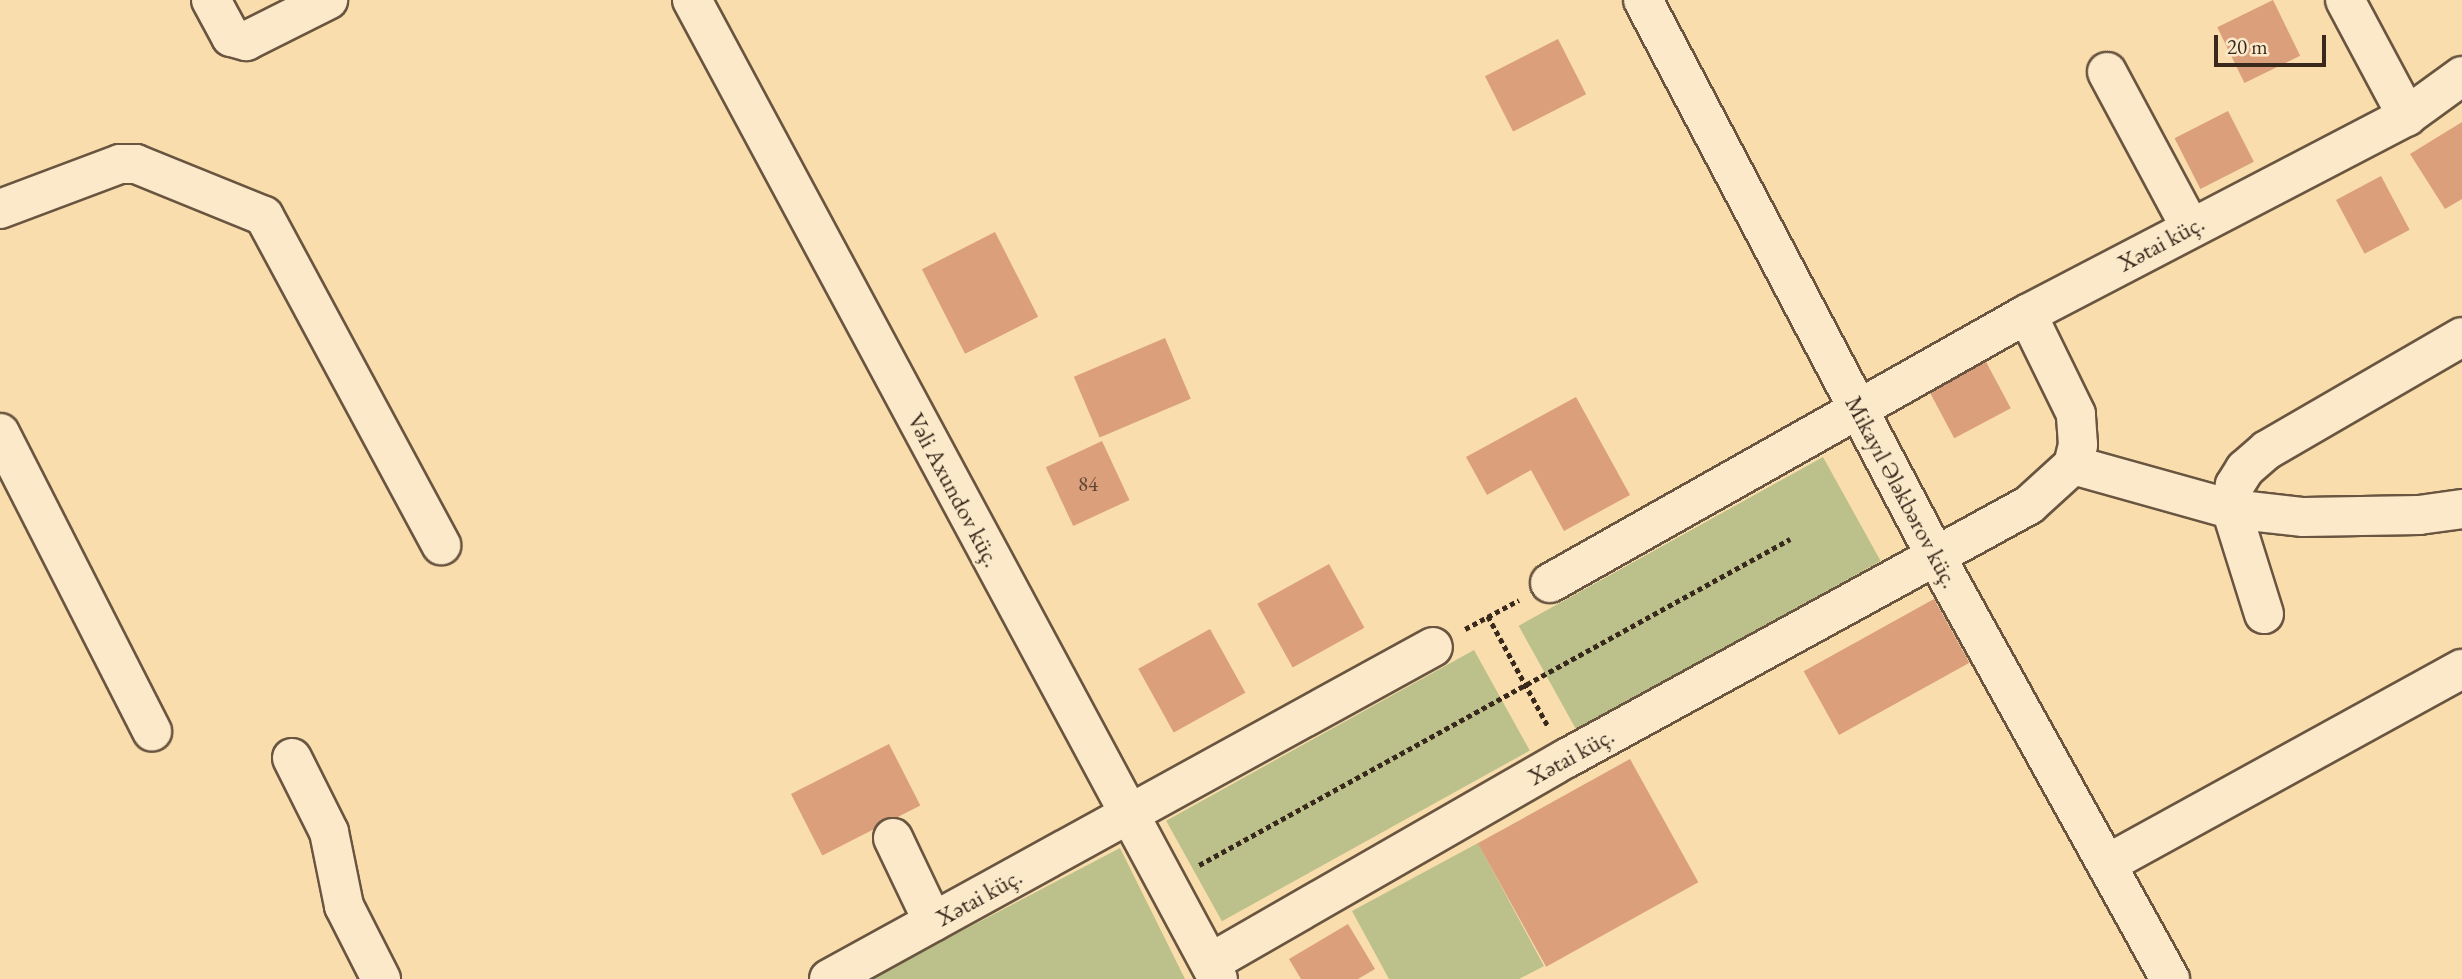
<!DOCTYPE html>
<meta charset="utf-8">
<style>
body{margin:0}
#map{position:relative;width:2462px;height:979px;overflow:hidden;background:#f9ddad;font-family:"EB Garamond",serif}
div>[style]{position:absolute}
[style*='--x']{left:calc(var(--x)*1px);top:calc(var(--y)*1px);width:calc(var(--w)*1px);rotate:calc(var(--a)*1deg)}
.green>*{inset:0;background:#bcc18b;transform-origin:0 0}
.building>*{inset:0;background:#db9f7c;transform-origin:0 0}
.path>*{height:4.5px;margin-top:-2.25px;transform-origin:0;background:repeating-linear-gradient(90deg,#39281c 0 5px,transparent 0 8.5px)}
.roads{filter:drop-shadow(2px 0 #695540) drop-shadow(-2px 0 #695540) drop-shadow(0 2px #695540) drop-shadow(0 -2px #695540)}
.minor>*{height:38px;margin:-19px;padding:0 19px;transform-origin:19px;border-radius:19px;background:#fbe9ca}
span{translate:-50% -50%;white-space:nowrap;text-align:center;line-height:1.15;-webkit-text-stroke:5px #fbe9ca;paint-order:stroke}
.number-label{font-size:21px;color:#624634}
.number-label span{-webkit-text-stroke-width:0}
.street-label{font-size:24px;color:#39281c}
.scale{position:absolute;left:2214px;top:35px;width:112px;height:32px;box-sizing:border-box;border:4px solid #39281c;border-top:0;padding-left:9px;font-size:21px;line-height:24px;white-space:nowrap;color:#39281c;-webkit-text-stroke:5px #fbe9ca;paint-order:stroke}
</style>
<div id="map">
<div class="green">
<div style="left:1823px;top:457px;width:119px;height:348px;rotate:61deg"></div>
<div style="left:1474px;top:650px;width:115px;height:352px;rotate:61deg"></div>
<div style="clip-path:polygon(1478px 843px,1544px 966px,1519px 979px,1389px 979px,1352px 911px)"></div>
<div style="clip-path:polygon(1120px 848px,1185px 979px,870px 979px)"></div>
</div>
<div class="building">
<div style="left:2273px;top:0;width:62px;height:62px;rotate:64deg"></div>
<div style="left:1558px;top:39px;width:62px;height:82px;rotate:63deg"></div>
<div style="left:2228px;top:111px;width:57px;height:60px;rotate:63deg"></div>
<div style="clip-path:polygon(2462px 122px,2462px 199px,2445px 209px,2410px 154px)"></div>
<div style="left:2381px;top:176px;width:61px;height:51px;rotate:62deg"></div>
<div style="left:995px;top:232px;width:95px;height:82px;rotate:63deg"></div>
<div style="left:1165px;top:338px;width:66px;height:99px;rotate:67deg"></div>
<div style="left:1984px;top:358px;width:57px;height:64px;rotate:62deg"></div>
<div style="clip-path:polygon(1576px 397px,1630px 495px,1564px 531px,1531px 470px,1487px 495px,1466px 457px)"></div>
<div style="left:1102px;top:441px;width:65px;height:62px;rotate:65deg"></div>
<div style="left:1329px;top:564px;width:73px;height:82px;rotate:61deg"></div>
<div style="left:1934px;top:599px;width:73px;height:149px;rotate:61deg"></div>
<div style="left:1210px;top:629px;width:73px;height:82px;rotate:61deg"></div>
<div style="left:889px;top:744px;width:69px;height:110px;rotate:63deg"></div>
<div style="left:1630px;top:759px;width:141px;height:174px;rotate:61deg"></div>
<div style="clip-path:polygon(1348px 924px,1375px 969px,1358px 979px,1301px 979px,1289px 959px)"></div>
</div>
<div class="path">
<div style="--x:1488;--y:616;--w:125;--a:61.4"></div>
<div style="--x:1465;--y:629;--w:61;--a:-28.2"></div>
<div style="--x:1199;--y:865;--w:675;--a:-28.88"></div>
</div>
<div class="roads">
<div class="minor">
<div style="--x:211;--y:0;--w:42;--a:61.6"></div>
<div style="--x:231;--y:37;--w:16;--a:15"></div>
<div style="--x:246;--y:41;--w:92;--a:-26.6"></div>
<div style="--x:692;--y:0;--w:1111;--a:61.75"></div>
<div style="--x:1643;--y:0;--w:627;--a:62.25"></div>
<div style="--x:1935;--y:555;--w:485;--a:61"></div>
<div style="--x:2345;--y:0;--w:132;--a:61.9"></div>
<div style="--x:2107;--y:72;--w:176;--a:61.8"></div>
<div style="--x:0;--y:209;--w:128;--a:-20.6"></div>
<div style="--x:120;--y:164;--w:16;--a:0"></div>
<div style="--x:136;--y:164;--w:138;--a:22.1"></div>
<div style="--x:264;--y:216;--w:374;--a:61.7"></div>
<div style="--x:0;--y:433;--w:335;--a:63"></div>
<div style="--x:2073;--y:465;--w:164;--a:15.6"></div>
<div style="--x:2231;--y:509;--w:73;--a:6.3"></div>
<div style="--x:2304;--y:517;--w:115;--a:-1"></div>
<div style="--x:2419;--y:515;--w:43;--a:-7.9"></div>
<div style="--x:1550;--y:583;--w:548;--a:-29.42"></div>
<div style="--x:2027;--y:314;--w:428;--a:-27.5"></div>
<div style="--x:2407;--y:116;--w:68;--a:-36"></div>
<div style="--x:2264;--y:614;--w:110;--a:-107.4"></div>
<div style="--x:2231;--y:509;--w:24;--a:-81"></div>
<div style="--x:2235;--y:485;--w:19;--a:-58"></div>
<div style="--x:2245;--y:469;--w:29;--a:-41"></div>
<div style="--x:2267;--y:450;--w:225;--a:-30.1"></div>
<div style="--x:292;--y:758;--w:83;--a:63.4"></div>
<div style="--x:329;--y:832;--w:76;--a:78.5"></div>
<div style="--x:344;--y:906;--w:82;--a:63.1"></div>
<div style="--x:893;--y:838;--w:93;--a:64.5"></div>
<div style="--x:2107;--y:864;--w:405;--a:-28.8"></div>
<div style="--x:1210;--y:963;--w:412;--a:-29.9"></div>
<div style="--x:1567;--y:758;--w:527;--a:-28.71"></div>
<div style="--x:2029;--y:505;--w:59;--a:-42.3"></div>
<div style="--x:2073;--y:465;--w:21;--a:-76"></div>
<div style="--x:2078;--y:445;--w:31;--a:-94"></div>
<div style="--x:2076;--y:414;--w:111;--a:-116.1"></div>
<div style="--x:829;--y:979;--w:689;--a:-28.8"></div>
</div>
</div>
<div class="number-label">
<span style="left:1088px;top:484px">84</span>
</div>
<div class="street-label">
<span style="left:2161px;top:243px;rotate:-28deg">Xətai küç.</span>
<span style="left:954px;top:490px;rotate:62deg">Vəli Axundov küç.</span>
<span style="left:1902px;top:492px;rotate:62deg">Mikayıl Ələkbərov küç.</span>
<span style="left:1571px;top:756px;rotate:-29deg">Xətai küç.</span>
<span style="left:979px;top:897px;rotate:-29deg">Xətai küç.</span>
</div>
<div class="scale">20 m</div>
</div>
